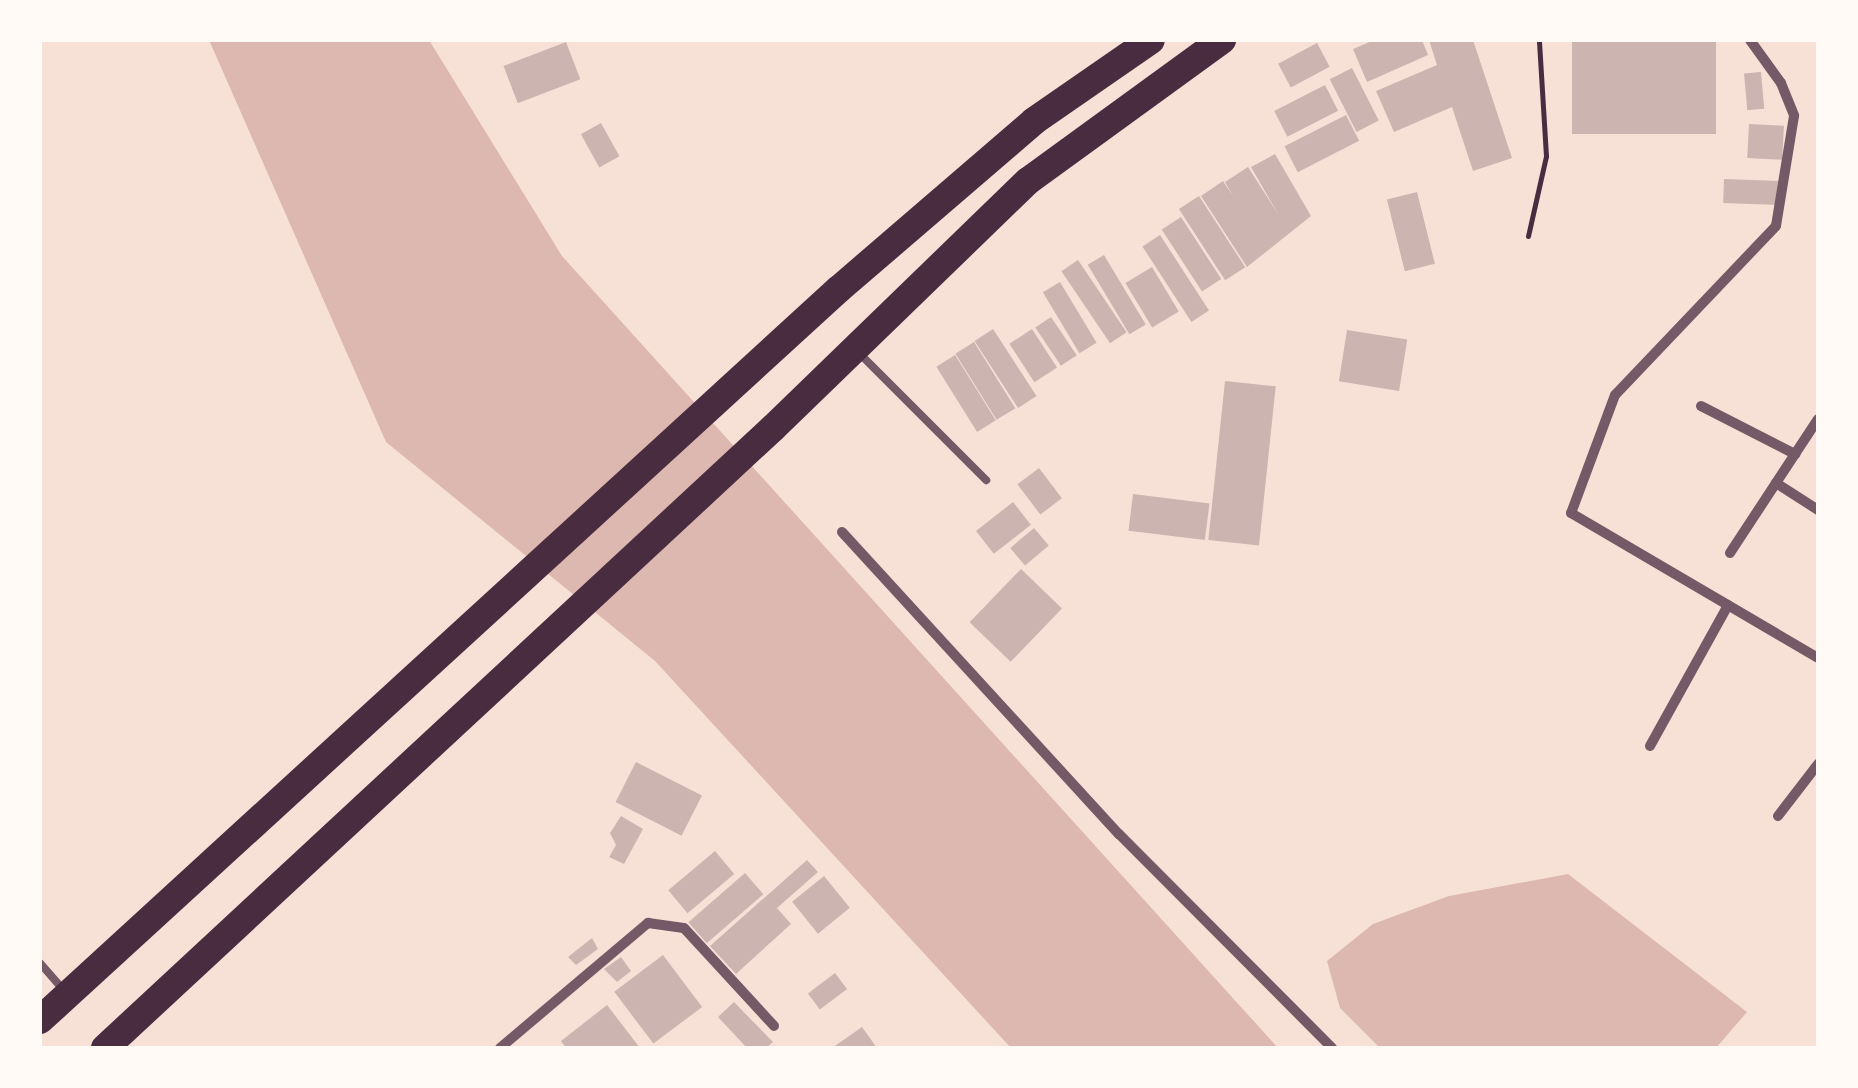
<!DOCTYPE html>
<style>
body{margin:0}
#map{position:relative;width:1858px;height:1088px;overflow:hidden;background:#f7e1d7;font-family:"Source Serif 4",serif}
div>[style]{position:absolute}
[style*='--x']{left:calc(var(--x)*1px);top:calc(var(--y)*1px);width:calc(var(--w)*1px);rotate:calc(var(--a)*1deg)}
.water>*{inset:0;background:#dcb8b0}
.building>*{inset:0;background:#ccb4b1;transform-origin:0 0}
.path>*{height:5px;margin:-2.5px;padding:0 2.5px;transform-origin:2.5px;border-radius:2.5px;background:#4a2c40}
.service>*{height:8px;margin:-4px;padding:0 4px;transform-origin:4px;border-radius:4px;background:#755966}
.minor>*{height:10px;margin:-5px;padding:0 5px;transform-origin:5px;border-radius:5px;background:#755966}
.trunk>*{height:28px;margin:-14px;padding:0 14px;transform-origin:14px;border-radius:14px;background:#4a2c40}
span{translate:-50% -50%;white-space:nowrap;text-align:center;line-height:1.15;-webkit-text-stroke:10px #fffaf5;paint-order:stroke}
.frame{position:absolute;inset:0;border:42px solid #fffaf5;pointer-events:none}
</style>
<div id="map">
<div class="water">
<div style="clip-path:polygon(209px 40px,429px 40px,562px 256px,1278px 1048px,1011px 1048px,655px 661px,386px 442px)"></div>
<div style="clip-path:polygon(1568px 874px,1747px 1012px,1716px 1048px,1380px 1048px,1340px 1008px,1327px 961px,1373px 924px,1449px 896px)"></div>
</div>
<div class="building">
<div style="clip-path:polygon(1374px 40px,1422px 40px,1428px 55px,1367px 82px,1353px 49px)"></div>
<div style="clip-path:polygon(1429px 40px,1473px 40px,1512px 158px,1473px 171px,1452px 107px,1394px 132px,1376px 91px,1437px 65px)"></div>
<div style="left:1572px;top:40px;width:144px;height:94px"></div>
<div style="left:566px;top:42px;width:40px;height:67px;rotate:69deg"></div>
<div style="left:1317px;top:43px;width:27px;height:44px;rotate:62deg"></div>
<div style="left:1352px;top:68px;width:59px;height:25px;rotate:63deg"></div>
<div style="left:1761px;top:72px;width:37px;height:17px;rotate:85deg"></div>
<div style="left:1325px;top:85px;width:29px;height:57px;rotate:63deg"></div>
<div style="left:1346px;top:115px;width:29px;height:69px;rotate:63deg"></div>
<div style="left:601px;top:123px;width:38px;height:23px;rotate:61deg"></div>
<div style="left:1749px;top:124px;width:35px;height:34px;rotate:3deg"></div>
<div style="clip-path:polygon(1275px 154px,1311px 216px,1247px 267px,1201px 196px,1223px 181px,1233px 196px,1225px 182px,1248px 167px,1278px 214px,1251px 167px)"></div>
<div style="left:1724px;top:179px;width:56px;height:24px;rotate:2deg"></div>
<div style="left:1417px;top:192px;width:74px;height:31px;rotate:76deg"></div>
<div style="left:1199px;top:196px;width:85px;height:24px;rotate:57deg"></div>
<div style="left:1181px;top:217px;width:74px;height:23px;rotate:57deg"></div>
<div style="left:1160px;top:235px;width:90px;height:21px;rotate:57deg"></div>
<div style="left:1104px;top:255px;width:81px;height:19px;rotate:59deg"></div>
<div style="left:1078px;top:260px;width:87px;height:20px;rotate:56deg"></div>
<div style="left:1152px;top:267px;width:52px;height:31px;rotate:59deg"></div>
<div style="left:1060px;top:282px;width:71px;height:20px;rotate:59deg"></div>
<div style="left:1051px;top:317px;width:46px;height:19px;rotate:56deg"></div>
<div style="left:993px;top:329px;width:80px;height:22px;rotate:57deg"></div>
<div style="left:1032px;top:329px;width:46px;height:27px;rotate:57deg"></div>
<div style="left:1347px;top:330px;width:61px;height:52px;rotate:9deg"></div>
<div style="left:974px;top:342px;width:78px;height:22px;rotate:58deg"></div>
<div style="left:955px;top:355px;width:77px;height:22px;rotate:58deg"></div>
<div style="left:1225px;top:381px;width:51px;height:160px;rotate:6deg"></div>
<div style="left:1039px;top:468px;width:38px;height:27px;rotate:53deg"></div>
<div style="left:1133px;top:494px;width:77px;height:37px;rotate:7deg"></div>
<div style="left:1013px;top:502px;width:29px;height:47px;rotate:52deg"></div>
<div style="left:1034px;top:528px;width:23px;height:31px;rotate:50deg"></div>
<div style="left:1021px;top:569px;width:57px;height:74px;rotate:44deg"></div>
<div style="left:636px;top:762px;width:74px;height:45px;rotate:27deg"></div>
<div style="clip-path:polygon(621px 816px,643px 829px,624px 864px,609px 857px,616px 845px,610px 833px)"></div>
<div style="left:715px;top:851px;width:30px;height:61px;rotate:50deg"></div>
<div style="clip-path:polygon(807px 860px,818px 872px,777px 908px,791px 924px,736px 974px,710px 946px)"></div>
<div style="left:745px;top:873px;width:28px;height:75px;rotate:49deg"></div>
<div style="left:824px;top:876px;width:41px;height:41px;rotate:51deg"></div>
<div style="clip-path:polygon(592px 938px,598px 949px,576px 965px,568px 957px)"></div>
<div style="left:663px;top:955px;width:65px;height:61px;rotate:53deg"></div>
<div style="clip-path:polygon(621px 957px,631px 971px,617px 982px,604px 969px)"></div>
<div style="left:835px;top:973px;width:20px;height:34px;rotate:53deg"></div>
<div style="clip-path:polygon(734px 1002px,773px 1042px,766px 1048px,747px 1048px,718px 1017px)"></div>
<div style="clip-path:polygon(607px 1005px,640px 1048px,566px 1048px,561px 1041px)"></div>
<div style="clip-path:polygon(862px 1027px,877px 1048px,832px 1048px)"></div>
</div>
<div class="path">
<div style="--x:1528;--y:236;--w:82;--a:-77.3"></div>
<div style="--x:1546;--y:156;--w:116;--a:-93.5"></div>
</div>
<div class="service">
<div style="--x:859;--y:353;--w:180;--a:45"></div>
<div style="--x:40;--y:963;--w:38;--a:49"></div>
</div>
<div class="minor">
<div style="--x:1750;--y:40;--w:53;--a:54.2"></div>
<div style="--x:1781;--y:83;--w:35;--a:68"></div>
<div style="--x:1794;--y:116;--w:111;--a:99.3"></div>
<div style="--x:1776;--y:226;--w:233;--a:133.6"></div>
<div style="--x:1615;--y:395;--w:126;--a:110.4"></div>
<div style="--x:1571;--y:513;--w:286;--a:30.4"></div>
<div style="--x:1701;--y:406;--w:106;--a:27.1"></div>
<div style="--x:1776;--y:483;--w:50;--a:32.7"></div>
<div style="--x:842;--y:532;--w:410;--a:47.5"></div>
<div style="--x:1119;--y:834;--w:302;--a:45.1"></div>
<div style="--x:1730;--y:553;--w:160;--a:-56.7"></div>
<div style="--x:1650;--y:746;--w:161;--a:-61"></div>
<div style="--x:1778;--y:816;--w:66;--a:-52.4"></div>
<div style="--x:500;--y:1048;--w:194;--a:-40.2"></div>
<div style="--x:648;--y:923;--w:36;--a:8"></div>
<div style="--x:684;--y:928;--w:133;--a:47.4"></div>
</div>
<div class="trunk">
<div style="--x:40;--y:1020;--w:1083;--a:-42.46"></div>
<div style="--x:839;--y:289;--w:257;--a:-40.7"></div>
<div style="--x:1034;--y:121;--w:142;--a:-34.7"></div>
<div style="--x:105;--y:1048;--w:911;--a:-42.87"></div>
<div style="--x:773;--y:428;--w:355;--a:-44.1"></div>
<div style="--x:1028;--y:181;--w:240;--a:-36"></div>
</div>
<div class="frame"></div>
</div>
